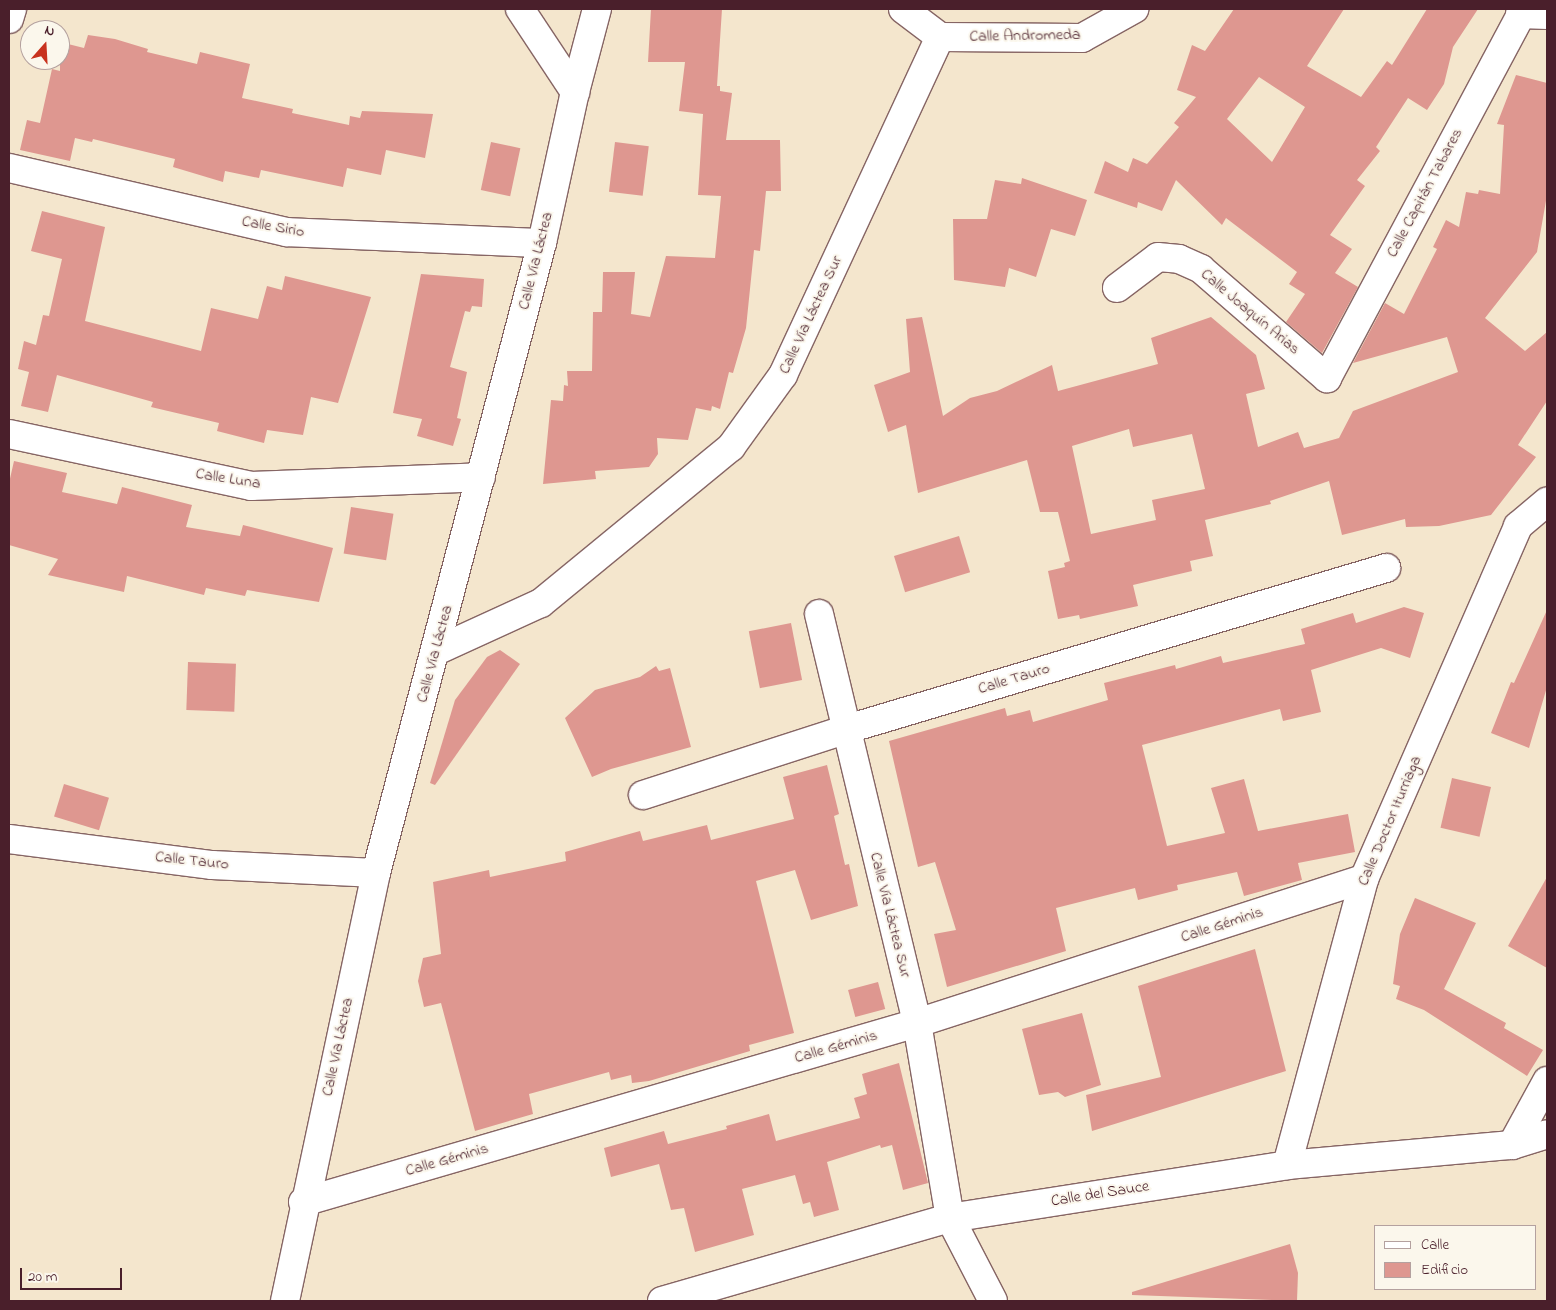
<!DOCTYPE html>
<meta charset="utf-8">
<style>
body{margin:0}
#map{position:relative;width:1556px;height:1310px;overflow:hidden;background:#f4e6cd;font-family:"Indie Flower",sans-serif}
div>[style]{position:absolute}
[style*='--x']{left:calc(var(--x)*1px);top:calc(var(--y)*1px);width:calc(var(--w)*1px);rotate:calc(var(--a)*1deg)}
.building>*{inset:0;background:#de9790;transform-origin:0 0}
.roads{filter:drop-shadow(1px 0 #866564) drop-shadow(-1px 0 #866564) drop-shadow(0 1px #866564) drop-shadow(0 -1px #866564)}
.street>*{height:28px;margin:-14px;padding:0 14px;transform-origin:14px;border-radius:14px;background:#fff}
.secondary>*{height:28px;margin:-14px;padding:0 14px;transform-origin:14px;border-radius:14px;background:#fff}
span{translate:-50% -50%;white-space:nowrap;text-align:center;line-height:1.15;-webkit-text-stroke:4px #fbf7ec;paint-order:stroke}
.street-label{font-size:16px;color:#4a1f2b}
.frame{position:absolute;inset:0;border:10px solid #4a1f2b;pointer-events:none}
.legend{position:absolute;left:1374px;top:1225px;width:162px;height:65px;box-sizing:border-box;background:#fbf7ec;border:1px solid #b4a19f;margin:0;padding:6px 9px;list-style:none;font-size:15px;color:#4a1f2b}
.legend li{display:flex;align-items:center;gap:10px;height:25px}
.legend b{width:25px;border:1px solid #b4a19f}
.north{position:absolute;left:20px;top:20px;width:50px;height:50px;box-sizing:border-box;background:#fbf7ec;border:1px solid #b4a19f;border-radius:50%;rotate:19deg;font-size:14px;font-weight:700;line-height:20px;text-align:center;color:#4a1f2b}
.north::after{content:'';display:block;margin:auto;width:18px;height:22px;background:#c8321e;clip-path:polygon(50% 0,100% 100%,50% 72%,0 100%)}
.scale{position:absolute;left:20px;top:1268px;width:102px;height:22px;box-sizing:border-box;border:2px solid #4a1f2b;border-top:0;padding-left:6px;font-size:15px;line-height:18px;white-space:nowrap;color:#4a1f2b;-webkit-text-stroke:4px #fbf7ec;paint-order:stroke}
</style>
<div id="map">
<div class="building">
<div style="clip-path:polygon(651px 9px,722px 9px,717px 86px,720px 86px,720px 91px,732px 93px,726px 140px,780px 140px,781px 191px,766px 191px,760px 251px,754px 250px,746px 328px,733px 373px,729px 372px,720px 409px,712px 406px,711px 411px,696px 408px,688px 440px,657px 438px,658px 454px,649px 467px,595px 471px,596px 479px,543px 484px,551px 400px,563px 401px,564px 385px,568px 386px,567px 371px,592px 371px,593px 312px,602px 312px,603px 272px,635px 272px,631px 314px,650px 317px,666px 256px,715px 258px,721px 196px,698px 195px,703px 114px,679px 111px,685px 62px,648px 62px)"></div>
<div style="clip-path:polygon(evenodd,1234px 9px,1344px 9px,1307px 66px,1361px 97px,1387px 61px,1392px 65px,1427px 9px,1478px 9px,1453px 47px,1444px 84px,1427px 110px,1408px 98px,1376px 147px,1380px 151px,1357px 180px,1365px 186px,1330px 235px,1352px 249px,1335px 273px,1358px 287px,1322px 353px,1286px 322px,1305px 294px,1289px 284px,1297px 272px,1226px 218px,1222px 225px,1176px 180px,1162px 211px,1138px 202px,1137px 208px,1094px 193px,1105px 161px,1128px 172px,1133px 158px,1147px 164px,1179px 127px,1174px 123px,1196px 97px,1177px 90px,1192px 45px,1205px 51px,1234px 9px,1259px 77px,1305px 107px,1272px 162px,1227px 119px,1259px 77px)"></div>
<div style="clip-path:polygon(88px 35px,115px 39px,148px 49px,147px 52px,197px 64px,200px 52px,250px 64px,242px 98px,293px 109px,292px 113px,349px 125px,350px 116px,360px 118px,362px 111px,433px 114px,425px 158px,386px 150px,381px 175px,347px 168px,343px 187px,261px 170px,259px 178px,225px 171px,223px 182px,173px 167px,175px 159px,93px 139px,92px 142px,75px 138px,70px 161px,20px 150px,27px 120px,40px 123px,52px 69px,60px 71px,60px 42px,84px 48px)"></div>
<div style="clip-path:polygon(evenodd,1516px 75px,1547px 83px,1547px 195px,1537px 252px,1485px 318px,1525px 351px,1547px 332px,1547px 401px,1518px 445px,1536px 457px,1491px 515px,1439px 526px,1406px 527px,1405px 519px,1342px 535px,1329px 481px,1270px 501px,1271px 504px,1205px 520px,1213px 556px,1190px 561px,1192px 571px,1133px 585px,1138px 606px,1080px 619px,1079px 615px,1058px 619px,1048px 571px,1065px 567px,1064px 563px,1070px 561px,1058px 512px,1040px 512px,1027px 460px,918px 493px,906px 425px,888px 432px,874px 385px,910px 372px,906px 319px,922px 317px,943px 416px,970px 398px,997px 391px,1052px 365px,1058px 391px,1158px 364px,1151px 338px,1211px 317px,1256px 355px,1265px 389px,1246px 394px,1258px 447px,1298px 432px,1304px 448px,1339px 438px,1353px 411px,1458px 372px,1447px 337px,1353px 363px,1385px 303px,1404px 314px,1437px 249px,1433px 247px,1446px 220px,1459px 227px,1466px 192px,1478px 194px,1479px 190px,1500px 194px,1504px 125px,1497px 124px,1516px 75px,1129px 429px,1133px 447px,1192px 434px,1205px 489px,1152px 500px,1156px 520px,1091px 534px,1072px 446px,1129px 429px)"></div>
<div style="left:491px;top:142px;width:30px;height:49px;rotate:12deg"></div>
<div style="left:615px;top:142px;width:34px;height:50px;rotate:7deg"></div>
<div style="clip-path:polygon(1022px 178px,1087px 200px,1075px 236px,1051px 229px,1036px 277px,1009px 268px,1005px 287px,954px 280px,953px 219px,987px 219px,995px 180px,1021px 184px)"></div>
<div style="clip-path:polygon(42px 211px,105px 227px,85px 321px,112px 328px,201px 351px,211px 308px,258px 319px,267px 286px,282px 290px,285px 276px,371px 297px,338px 403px,311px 397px,303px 435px,267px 430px,264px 443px,217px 431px,219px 423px,151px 407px,153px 402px,57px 375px,48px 412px,21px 406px,29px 372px,18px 369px,24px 341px,36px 345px,43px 315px,49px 316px,62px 259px,31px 251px)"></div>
<div style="clip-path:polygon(421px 274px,484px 279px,482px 307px,472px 306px,470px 312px,465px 311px,450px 367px,467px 372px,457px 418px,461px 419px,453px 446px,417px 436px,422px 419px,393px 413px)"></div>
<div style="clip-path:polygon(14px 461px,67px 473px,62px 492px,117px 504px,122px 487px,192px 505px,186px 527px,240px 536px,243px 525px,333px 548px,319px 602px,247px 590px,245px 596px,206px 588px,204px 595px,127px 576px,124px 592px,48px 575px,58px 559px,9px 545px,9px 483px)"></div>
<div style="left:351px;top:507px;width:43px;height:47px;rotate:9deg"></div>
<div style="left:959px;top:536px;width:38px;height:68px;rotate:73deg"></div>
<div style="clip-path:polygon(1404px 607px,1424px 613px,1410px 658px,1381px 648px,1311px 670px,1321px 712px,1283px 721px,1280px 709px,1142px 745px,1167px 846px,1225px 833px,1211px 788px,1244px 779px,1258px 831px,1348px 814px,1355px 852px,1298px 863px,1302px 880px,1244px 896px,1237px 872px,1177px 885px,1178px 890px,1138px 900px,1135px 888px,1056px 908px,1066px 951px,947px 987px,934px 934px,956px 930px,935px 862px,918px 867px,889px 741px,1005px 708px,1007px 716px,1030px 710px,1033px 722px,1108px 700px,1104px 683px,1175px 665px,1176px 669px,1221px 656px,1223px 663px,1305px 644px,1301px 629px,1353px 613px,1356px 623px)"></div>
<div style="clip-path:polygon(1547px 610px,1547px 687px,1529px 748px,1491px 733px,1511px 682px,1514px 683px)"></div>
<div style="left:791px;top:623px;width:58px;height:43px;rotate:79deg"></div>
<div style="clip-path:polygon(500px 650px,520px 664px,435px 785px,430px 783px,455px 700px,487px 657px)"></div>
<div style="left:188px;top:662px;width:48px;height:48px;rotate:2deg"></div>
<div style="clip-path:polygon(656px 666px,659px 671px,670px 668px,691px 747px,611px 769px,592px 777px,565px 718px,595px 690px,640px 677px)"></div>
<div style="clip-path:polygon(827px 765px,839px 814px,834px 816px,845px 865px,849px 864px,858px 906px,811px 920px,795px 870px,756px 881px,794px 1033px,749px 1045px,750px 1051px,649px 1081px,632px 1083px,631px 1075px,611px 1080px,609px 1072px,529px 1094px,533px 1114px,475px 1131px,441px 1003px,424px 1007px,418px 981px,423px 958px,441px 954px,433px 882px,489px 870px,490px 877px,566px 861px,565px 852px,640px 831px,643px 841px,707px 825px,711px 840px,794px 819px,783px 777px)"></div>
<div style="left:1452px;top:778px;width:40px;height:51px;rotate:13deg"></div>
<div style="left:64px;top:784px;width:47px;height:34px;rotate:17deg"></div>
<div style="clip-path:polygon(1547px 877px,1547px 968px,1508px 946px)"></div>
<div style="clip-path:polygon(1415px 898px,1476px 923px,1444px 989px,1506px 1023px,1504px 1028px,1543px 1050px,1527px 1076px,1424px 1010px,1396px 999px,1400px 986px,1393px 984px,1400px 934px)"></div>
<div style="clip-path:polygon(1255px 949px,1286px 1071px,1092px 1131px,1086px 1095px,1161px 1077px,1138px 986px)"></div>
<div style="left:878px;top:982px;width:28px;height:31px;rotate:75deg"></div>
<div style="clip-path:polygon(1082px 1013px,1101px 1085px,1065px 1097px,1058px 1092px,1039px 1095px,1022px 1029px)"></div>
<div style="clip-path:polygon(899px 1063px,928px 1183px,903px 1190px,892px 1145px,881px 1148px,880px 1145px,827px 1162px,839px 1210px,814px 1217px,810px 1202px,803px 1204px,795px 1175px,742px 1189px,754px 1235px,695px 1252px,684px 1208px,671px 1210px,659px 1164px,611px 1177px,604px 1148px,664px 1131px,668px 1144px,727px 1129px,726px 1126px,769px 1114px,776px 1141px,860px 1118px,854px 1098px,867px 1094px,862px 1074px)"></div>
<div style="clip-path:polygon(1290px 1244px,1298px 1273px,1297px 1301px,1132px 1295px,1132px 1292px)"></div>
</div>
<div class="roads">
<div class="street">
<div style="--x:520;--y:9;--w:100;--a:56.5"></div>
<div style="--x:903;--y:9;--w:46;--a:37.1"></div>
<div style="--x:1520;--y:14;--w:27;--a:2"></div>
<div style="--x:9;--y:19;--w:10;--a:-73"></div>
<div style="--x:940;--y:37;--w:142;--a:0.4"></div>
<div style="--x:1082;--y:38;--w:60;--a:-29.1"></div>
<div style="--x:9;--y:168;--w:285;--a:13"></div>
<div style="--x:287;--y:232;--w:255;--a:2.5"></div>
<div style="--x:1117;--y:288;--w:51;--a:-37.1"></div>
<div style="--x:1158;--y:257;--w:21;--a:5"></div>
<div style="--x:1179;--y:259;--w:24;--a:24"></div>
<div style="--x:1201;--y:269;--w:167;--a:40.9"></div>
<div style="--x:1327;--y:378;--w:418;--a:-61.9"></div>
<div style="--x:9;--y:434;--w:248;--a:12.1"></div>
<div style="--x:251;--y:486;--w:230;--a:-2.2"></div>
<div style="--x:819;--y:614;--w:421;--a:76.5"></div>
<div style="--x:917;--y:1023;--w:198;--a:80.4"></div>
<div style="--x:436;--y:651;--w:115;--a:-24.6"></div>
<div style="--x:541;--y:603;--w:246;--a:-39.4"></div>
<div style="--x:731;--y:447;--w:89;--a:-54.2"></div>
<div style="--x:783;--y:375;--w:373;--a:-65.1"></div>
<div style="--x:643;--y:795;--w:211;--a:-17.9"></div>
<div style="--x:844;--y:730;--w:566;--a:-16.64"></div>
<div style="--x:9;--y:839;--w:205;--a:7.3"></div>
<div style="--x:212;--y:865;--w:164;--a:2.8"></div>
<div style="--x:1512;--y:1145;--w:73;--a:-61.3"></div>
<div style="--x:1287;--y:1165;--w:296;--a:-74.9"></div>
<div style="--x:1364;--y:879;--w:385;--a:-66.4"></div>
<div style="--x:1518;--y:526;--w:38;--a:-40"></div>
<div style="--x:303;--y:1202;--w:640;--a:-16.25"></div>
<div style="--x:917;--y:1023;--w:470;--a:-17.9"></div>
<div style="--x:285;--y:1301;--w:438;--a:-78"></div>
<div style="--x:376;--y:873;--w:652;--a:-75.24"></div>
<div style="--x:542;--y:243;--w:155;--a:-77.7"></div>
<div style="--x:575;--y:92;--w:86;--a:-75.2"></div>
</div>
<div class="secondary">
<div style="--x:950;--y:1218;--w:93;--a:62.6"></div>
<div style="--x:662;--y:1301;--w:300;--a:-16.1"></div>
<div style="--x:950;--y:1218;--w:341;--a:-8.9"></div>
<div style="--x:1287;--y:1165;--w:226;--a:-5.1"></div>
<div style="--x:1512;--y:1145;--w:37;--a:-17"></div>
</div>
</div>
<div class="street-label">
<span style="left:1025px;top:36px;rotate:-1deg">Calle Andromeda</span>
<span style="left:1425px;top:193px;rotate:-62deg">Calle Capitán Tabares</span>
<span style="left:273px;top:227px;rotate:10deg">Calle Sirio</span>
<span style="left:536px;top:261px;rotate:-76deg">Calle Vía Láctea</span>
<span style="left:1250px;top:312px;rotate:40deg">Calle Joaquín Arias</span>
<span style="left:811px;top:315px;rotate:-65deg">Calle Vía Láctea Sur</span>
<span style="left:228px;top:479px;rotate:9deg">Calle Luna</span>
<span style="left:435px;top:654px;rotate:-75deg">Calle Vía Láctea</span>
<span style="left:1014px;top:679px;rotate:-17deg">Calle Tauro</span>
<span style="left:1390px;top:821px;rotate:-67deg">Calle Doctor Iturriaga</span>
<span style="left:192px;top:861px;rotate:6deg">Calle Tauro</span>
<span style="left:890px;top:915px;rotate:76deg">Calle Vía Láctea Sur</span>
<span style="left:1222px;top:925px;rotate:-18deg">Calle Géminis</span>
<span style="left:338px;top:1047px;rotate:-78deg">Calle Vía Láctea</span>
<span style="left:836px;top:1047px;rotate:-16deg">Calle Géminis</span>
<span style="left:447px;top:1160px;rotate:-16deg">Calle Géminis</span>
<span style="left:1100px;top:1194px;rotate:-9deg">Calle del Sauce</span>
</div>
<div class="frame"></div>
<ul class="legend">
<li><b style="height:6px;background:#fff"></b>Calle</li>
<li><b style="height:14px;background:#de9790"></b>Edificio</li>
</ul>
<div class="north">N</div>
<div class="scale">20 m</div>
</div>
